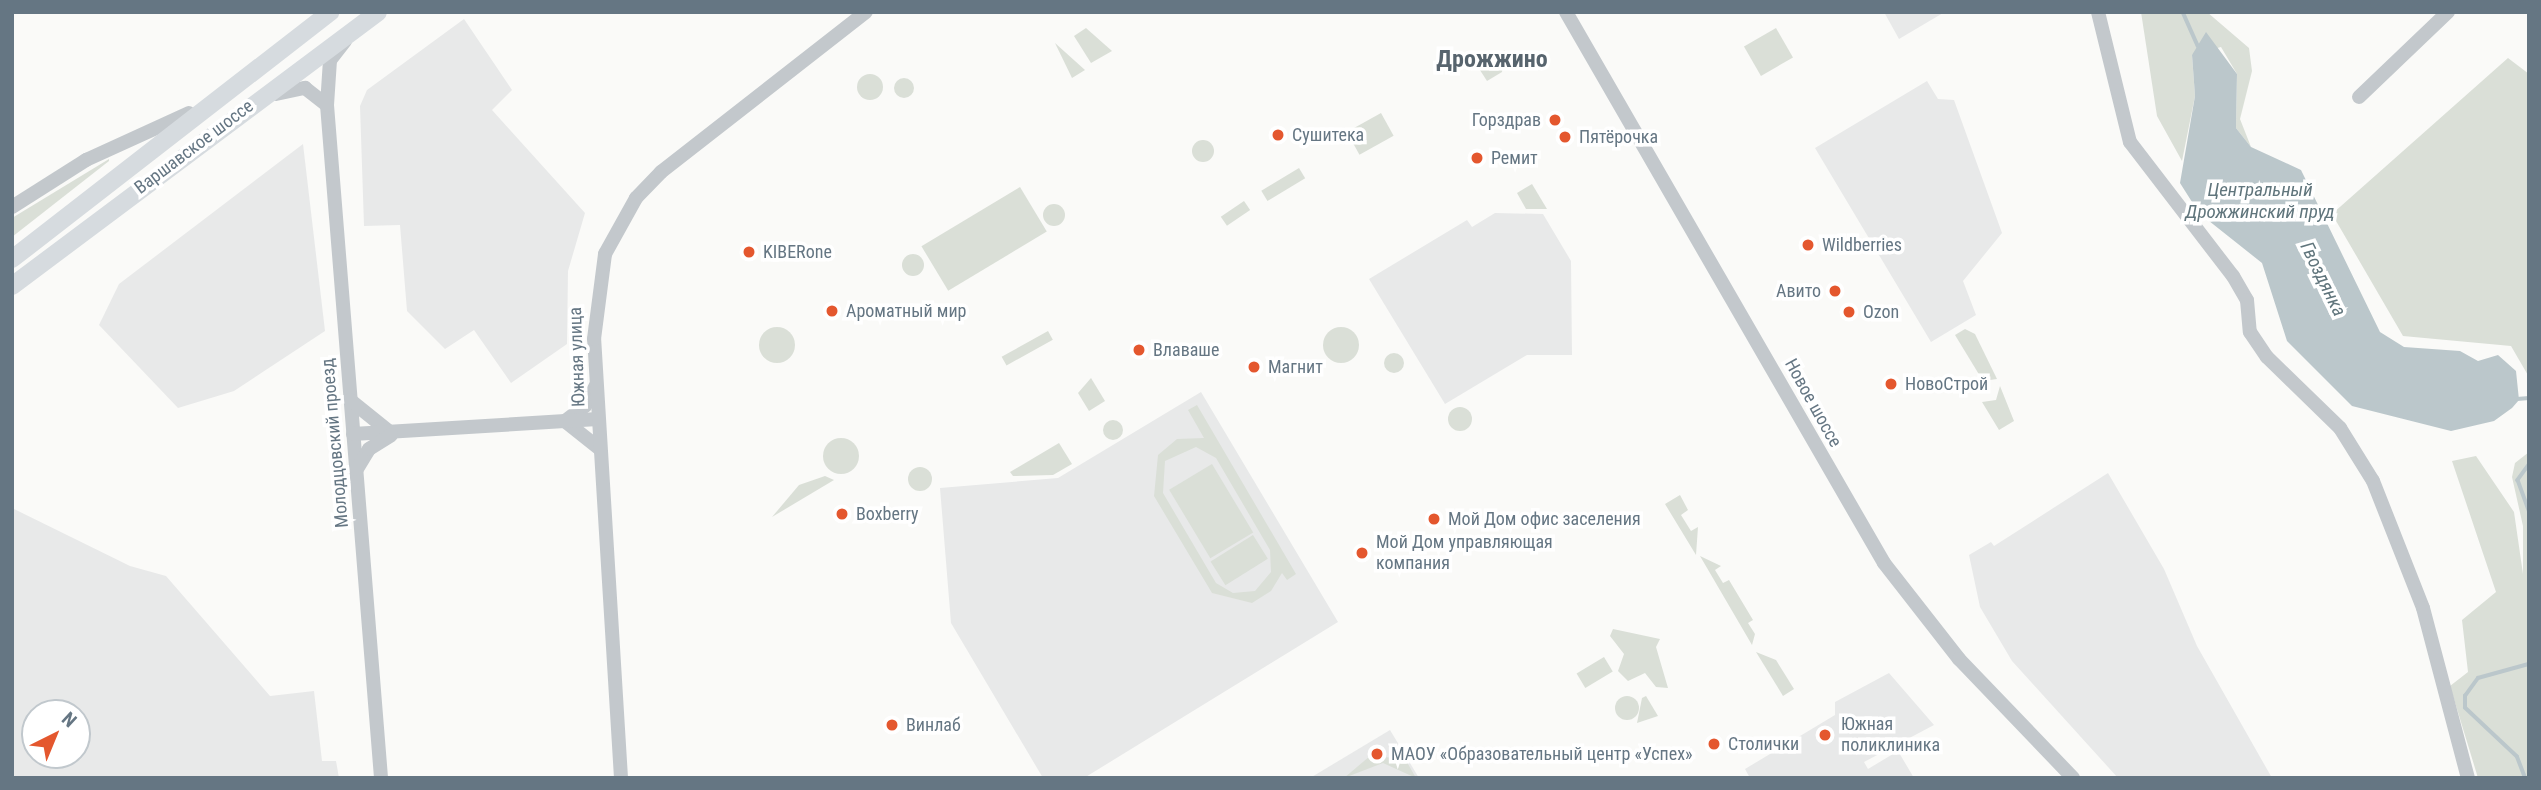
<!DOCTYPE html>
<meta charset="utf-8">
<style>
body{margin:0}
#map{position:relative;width:2541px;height:790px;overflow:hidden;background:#fafaf8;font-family:"Roboto Condensed",sans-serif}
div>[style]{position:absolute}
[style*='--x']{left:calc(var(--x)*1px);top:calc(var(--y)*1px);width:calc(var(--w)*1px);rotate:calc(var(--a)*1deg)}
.built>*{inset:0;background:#e8e9e9}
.green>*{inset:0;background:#dadfd7;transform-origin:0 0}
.round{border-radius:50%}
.water>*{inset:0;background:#bbc7cb}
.stream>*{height:3.5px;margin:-1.75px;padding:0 1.75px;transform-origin:1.75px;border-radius:1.75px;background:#bbc7cb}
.minor>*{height:14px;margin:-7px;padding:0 7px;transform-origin:7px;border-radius:7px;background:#c3c8cc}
.major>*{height:18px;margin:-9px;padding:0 9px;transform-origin:9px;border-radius:9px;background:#d6dbdf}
.dots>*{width:19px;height:19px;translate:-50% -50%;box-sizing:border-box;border:4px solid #fff;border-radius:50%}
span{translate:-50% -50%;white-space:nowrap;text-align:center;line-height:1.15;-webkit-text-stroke:7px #fff;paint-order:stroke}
.poi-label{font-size:18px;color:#657683}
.right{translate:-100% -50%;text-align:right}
.left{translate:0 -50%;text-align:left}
.street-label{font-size:18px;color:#657683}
.water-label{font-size:19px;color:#60757c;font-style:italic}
.district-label{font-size:24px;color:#57646e;font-weight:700}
.frame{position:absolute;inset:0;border:14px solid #657683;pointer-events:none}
.north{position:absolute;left:21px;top:699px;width:70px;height:70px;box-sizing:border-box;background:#fff;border:2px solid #c1c8cd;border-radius:50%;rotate:43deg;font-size:19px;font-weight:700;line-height:28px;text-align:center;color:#657683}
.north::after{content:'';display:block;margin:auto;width:24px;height:32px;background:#e4572e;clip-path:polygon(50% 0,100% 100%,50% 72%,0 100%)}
</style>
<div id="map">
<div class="built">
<div style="clip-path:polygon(1884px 12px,1942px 12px,1943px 13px,1899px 39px)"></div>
<div style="clip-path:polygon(464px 19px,512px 90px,492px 110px,585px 213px,568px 271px,567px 344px,511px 383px,474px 330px,445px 349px,407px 311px,400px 225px,364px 226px,360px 106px,367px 90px)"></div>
<div style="clip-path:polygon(1927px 81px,1938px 99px,1954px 100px,2002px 233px,1963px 281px,1976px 315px,1931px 342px,1815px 148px)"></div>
<div style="clip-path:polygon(303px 144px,325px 331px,234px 391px,178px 408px,99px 325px,119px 284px)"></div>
<div style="clip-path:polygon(1495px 213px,1543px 214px,1571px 261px,1572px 355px,1527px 355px,1445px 404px,1369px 279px,1467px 220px,1472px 227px)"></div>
<div style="clip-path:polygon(1201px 392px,1338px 622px,1084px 778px,1043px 778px,951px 623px,940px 488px,1058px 478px)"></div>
<div style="clip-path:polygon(2108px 473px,2164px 569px,2197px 646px,2272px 778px,2118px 778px,2012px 661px,1980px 607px,1969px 555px,1991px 542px,1994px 546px)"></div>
<div style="clip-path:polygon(evenodd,12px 508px,130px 566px,166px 576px,270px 696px,314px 691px,322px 761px,336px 761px,339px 778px,12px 778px,12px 508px,35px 713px,77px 713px,77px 755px,35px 755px,35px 713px)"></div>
<div style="clip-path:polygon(1889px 673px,1934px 725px,1864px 762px,1868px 769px,1898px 751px,1914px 778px,1750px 778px,1745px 769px,1835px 715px,1835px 702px)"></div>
<div style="clip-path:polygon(1390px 730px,1419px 778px,1310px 778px)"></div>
</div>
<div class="green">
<div style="clip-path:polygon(2141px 12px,2207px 12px,2249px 48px,2252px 71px,2240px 119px,2251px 147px,2236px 128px,2237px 74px,2221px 47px,2192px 55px,2195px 96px,2182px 161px,2157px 116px)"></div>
<div style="clip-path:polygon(1086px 28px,1112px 51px,1091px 63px,1074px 36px)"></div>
<div style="left:1776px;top:28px;width:34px;height:37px;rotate:60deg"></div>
<div style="clip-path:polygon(1055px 43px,1085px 70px,1072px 78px)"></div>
<div style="clip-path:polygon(1505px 50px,1502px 72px,1487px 81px,1478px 67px)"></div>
<div style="clip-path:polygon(2508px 58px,2529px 74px,2529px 377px,2511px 346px,2403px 336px,2332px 214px)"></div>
<div class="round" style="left:857px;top:74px;width:26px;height:26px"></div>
<div class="round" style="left:894px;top:78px;width:20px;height:20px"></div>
<div style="left:1381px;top:113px;width:26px;height:39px;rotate:61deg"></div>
<div class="round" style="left:1192px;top:140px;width:22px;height:22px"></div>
<div style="clip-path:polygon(109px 159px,109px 161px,12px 237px,12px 218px)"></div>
<div style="left:1299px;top:168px;width:12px;height:44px;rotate:59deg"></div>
<div style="clip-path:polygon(1532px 184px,1547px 209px,1526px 209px,1517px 193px)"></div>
<div style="left:1020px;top:187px;width:52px;height:115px;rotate:59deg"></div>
<div style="left:1244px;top:201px;width:11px;height:28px;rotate:56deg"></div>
<div class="round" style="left:1043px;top:204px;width:22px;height:22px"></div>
<div class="round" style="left:902px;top:254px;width:22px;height:22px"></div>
<div class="round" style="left:759px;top:327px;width:36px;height:36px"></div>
<div class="round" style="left:1323px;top:327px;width:36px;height:36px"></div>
<div style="clip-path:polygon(1965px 329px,1975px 334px,1997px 379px,1983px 381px,1955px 335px)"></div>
<div style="left:1048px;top:331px;width:10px;height:53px;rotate:61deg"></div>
<div class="round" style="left:1384px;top:353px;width:20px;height:20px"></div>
<div style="clip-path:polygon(1091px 378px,1105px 401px,1089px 411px,1078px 393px)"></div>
<div style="clip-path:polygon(2000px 386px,2014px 421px,1999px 430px,1982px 402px,1996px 400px)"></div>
<div style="clip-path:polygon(evenodd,1197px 405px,1296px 574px,1287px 580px,1282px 573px,1271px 591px,1252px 603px,1212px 593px,1154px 496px,1158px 455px,1177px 439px,1204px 438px,1188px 410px,1197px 405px,1196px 447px,1216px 458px,1270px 550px,1271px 572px,1255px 591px,1233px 593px,1216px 583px,1163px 493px,1165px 461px,1196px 447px)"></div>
<div class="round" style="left:1448px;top:407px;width:24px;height:24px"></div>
<div class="round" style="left:1103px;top:420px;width:20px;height:20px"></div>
<div class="round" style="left:823px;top:438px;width:36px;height:36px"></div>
<div style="clip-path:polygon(1059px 443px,1072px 464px,1053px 475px,1013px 476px,1010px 472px)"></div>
<div style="clip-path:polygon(2529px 452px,2529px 778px,2478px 778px,2450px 686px,2468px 672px,2462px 620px,2496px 592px,2452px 461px,2476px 456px,2514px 512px,2523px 574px,2523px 526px,2512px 477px,2515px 463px)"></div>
<div style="left:1212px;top:464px;width:80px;height:50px;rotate:59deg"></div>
<div class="round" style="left:908px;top:467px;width:24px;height:24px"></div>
<div style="clip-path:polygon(825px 476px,834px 480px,772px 517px,799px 485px)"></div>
<div style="clip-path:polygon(1680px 495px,1688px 510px,1681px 515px,1691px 531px,1698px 527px,1696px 555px,1665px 504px)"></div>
<div style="left:1253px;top:535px;width:28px;height:50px;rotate:58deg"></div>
<div style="clip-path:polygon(1700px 556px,1721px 566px,1715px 570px,1723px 583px,1729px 580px,1753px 620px,1748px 623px,1755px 634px,1752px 645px)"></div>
<div style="clip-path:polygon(1613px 629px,1660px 639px,1656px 647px,1668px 688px,1656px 687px,1645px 673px,1628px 681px,1618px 671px,1624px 654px,1610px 636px)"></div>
<div style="clip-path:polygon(1756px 652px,1776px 660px,1794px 689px,1783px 696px)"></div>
<div style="left:1604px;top:657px;width:17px;height:32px;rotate:59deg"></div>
<div class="round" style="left:1615px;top:696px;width:24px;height:24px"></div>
<div style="clip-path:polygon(1646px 696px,1658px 716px,1637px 723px,1642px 698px)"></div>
<div style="clip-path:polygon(1396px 743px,1416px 778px,1383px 763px,1344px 778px,1370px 756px,1396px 758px,1390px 747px)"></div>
</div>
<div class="water">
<div style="clip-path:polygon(2206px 32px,2237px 74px,2236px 128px,2251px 147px,2301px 170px,2380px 332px,2404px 347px,2460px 351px,2478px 361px,2498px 355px,2516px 371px,2519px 400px,2512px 408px,2494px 421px,2451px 431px,2352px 406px,2287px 341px,2262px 263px,2199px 213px,2180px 183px,2195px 96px,2192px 55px)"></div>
</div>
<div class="stream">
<div style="--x:2183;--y:12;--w:37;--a:66"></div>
<div style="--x:2517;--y:399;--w:12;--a:-5"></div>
<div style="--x:2529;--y:465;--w:19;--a:126"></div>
<div style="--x:2518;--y:480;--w:33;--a:70"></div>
<div style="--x:2525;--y:778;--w:22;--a:-111"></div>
<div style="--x:2517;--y:757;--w:71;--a:-136.7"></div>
<div style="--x:2465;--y:708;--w:12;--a:-90"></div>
<div style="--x:2465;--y:696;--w:22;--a:-54"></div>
<div style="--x:2478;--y:678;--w:53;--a:-15.4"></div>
</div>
<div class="minor">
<div style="--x:1566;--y:12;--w:636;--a:60.01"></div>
<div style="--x:1884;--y:563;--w:122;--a:52"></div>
<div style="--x:1959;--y:659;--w:165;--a:46.2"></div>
<div style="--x:2098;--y:12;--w:134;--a:76.2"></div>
<div style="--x:2130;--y:142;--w:169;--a:52.5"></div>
<div style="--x:2233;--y:276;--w:28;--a:60"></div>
<div style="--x:2247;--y:300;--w:32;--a:85"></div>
<div style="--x:2250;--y:332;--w:30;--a:56"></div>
<div style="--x:2267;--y:357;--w:102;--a:44.2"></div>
<div style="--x:2340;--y:428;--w:62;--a:58.1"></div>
<div style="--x:2373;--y:481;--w:136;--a:68.5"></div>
<div style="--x:2423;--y:608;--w:176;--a:75.2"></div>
<div style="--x:345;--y:41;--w:24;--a:128"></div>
<div style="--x:330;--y:60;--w:45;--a:93.8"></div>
<div style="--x:327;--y:105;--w:675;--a:85.41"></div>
<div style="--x:276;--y:94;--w:30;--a:-12"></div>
<div style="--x:305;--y:88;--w:28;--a:38"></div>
<div style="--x:2359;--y:97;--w:123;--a:-43.7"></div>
<div style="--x:12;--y:207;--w:88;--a:-32.4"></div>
<div style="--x:86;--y:160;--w:113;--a:-24.5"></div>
<div style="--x:350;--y:400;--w:53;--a:38.8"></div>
<div style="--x:565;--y:421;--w:25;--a:-37"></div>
<div style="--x:585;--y:406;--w:24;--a:-62"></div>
<div style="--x:566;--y:422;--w:43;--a:38.5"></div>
<div style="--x:353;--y:434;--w:245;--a:-3.5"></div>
<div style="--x:357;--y:469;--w:23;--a:-59"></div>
<div style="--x:369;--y:449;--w:26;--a:-32"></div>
<div style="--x:621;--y:778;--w:440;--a:-93.5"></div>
<div style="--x:594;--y:339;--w:86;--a:-82.6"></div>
<div style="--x:605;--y:254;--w:64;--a:-61"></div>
<div style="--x:636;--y:198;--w:36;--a:-46"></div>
<div style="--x:661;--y:172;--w:260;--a:-38"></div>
</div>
<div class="major">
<div style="--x:12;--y:259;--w:403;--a:-37.8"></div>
<div style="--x:12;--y:286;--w:457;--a:-36.8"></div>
</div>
<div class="dots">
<div style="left:1555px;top:120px;background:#e4572e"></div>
<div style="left:1278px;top:135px;background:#e4572e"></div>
<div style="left:1565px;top:137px;background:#e4572e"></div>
<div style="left:1477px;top:158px;background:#e4572e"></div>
<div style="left:1808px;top:245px;background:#e4572e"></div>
<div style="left:749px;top:252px;background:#e4572e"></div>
<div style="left:1835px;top:291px;background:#e4572e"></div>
<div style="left:832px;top:311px;background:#e4572e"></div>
<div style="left:1849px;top:312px;background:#e4572e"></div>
<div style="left:1139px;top:350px;background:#e4572e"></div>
<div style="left:1254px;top:367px;background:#e4572e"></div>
<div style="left:1891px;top:384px;background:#e4572e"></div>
<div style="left:842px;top:514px;background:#e4572e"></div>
<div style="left:1434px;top:519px;background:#e4572e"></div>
<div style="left:1362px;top:553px;background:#e4572e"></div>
<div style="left:892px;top:725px;background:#e4572e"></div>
<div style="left:1825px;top:735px;background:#e4572e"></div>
<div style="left:1714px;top:744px;background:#e4572e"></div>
<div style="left:1377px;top:754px;background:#e4572e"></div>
</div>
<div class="poi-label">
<span class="right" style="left:1541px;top:120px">Горздрав</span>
<span class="left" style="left:1292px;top:135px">Сушитека</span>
<span class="left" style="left:1579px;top:137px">Пятёрочка</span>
<span class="left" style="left:1491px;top:158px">Ремит</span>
<span class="left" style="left:1822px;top:245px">Wildberries</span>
<span class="left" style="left:763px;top:252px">KIBERone</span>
<span class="right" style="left:1821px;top:291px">Авито</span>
<span class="left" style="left:846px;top:311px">Ароматный мир</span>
<span class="left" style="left:1863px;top:312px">Ozon</span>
<span class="left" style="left:1153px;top:350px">Влаваше</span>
<span class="left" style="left:1268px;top:367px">Магнит</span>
<span class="left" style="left:1905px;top:384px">НовоСтрой</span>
<span class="left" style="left:856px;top:514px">Boxberry</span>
<span class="left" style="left:1448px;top:519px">Мой Дом офис заселения</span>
<span class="left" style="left:1376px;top:553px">Мой Дом управляющая<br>компания</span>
<span class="left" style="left:906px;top:725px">Винлаб</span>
<span class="left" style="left:1841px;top:735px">Южная<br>поликлиника</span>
<span class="left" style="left:1728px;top:744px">Столички</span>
<span class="left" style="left:1391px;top:754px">МАОУ «Образовательный центр «Успех»</span>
</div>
<div class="street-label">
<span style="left:194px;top:147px;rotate:-37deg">Варшавское шоссе</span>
<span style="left:577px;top:357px;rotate:-92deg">Южная улица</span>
<span style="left:1813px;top:403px;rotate:61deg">Новое шоссе</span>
<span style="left:335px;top:443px;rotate:-95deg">Молодцовский проезд</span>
</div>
<div class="water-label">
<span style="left:2260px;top:201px">Центральный<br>Дрожжинский пруд</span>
<span style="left:2323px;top:279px;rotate:64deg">Гвоздянка</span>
</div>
<div class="district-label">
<span style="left:1492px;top:60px">Дрожжино</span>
</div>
<div class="frame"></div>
<div class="north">N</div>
</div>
